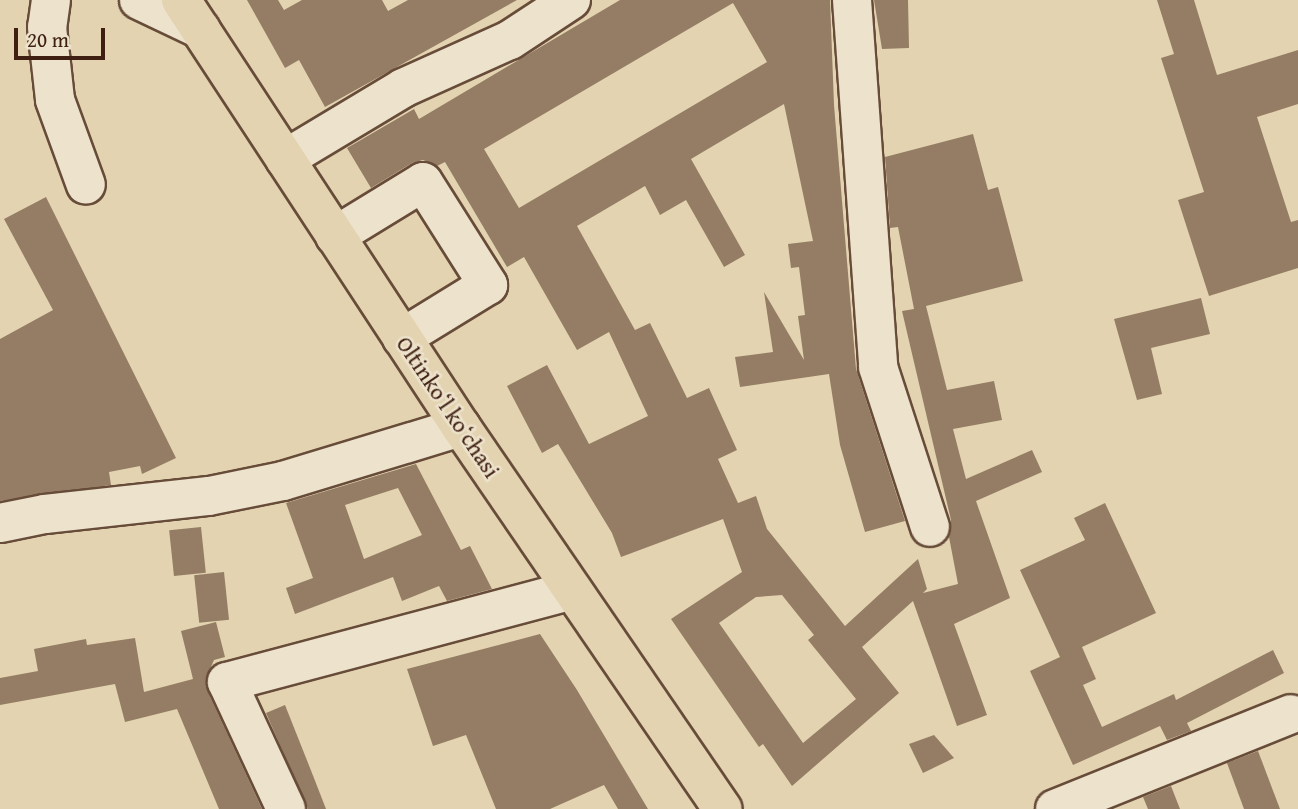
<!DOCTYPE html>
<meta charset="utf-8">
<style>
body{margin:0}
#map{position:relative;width:1298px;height:809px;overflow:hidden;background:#e3d3b1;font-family:"Gentium Book Plus",serif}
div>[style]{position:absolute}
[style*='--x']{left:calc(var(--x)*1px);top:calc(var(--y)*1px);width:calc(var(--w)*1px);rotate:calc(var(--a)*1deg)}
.building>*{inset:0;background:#947d64;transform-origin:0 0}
.roads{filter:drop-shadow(2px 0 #674c39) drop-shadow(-2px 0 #674c39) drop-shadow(0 2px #674c39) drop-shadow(0 -2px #674c39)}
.minor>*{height:38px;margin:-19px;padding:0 19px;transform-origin:19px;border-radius:19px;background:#ede2cc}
.major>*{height:38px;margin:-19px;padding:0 19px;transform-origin:19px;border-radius:19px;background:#e3d3b1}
span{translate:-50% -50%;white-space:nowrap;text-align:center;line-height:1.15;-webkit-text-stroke:5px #ede2cc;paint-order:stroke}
.street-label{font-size:23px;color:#3e1f11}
.scale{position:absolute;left:14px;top:28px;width:91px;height:32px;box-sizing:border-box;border:4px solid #3e1f11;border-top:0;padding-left:9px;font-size:21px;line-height:24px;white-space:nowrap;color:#3e1f11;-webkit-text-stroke:5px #ede2cc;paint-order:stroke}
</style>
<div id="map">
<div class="building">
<div style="clip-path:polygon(247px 0,278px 0,284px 10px,302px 0,382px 0,388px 11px,408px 0,517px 0,325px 107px,299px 60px,285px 68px)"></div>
<div style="clip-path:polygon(evenodd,620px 0,830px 0,834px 105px,856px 369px,905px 521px,865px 532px,840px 445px,829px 374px,740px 387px,735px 357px,773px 352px,764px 292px,804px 360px,798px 316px,805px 315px,799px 267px,791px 268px,788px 244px,813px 241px,784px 104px,691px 159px,745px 255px,724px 267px,686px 200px,660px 215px,645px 186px,577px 226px,635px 330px,650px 323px,687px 398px,709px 388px,737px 450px,718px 459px,738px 503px,756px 496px,767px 529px,845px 626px,918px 559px,927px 589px,923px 593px,958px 584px,949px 537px,951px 520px,902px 311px,914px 309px,898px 227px,890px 228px,885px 157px,973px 134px,988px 190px,998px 187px,1023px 281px,926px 306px,947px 390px,994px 381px,1002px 420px,953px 429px,966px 479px,1032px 450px,1042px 472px,976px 501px,1010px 598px,954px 624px,987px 715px,957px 726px,913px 601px,862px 647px,899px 693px,792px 786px,763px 744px,759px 747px,671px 619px,742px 572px,723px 519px,621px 557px,612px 533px,558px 444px,542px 453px,507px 386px,547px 365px,589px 444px,648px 416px,609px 332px,577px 350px,524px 257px,507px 267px,445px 162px,437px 166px,423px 160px,412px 163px,371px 188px,347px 148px,414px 109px,419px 119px,620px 0,733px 3px,767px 62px,519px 208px,484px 149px,733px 3px,620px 0,782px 595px,814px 635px,808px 640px,856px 699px,803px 743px,719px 623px,756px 597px,782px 595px)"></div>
<div style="clip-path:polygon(874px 0,908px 0,909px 48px,882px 49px)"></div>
<div style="clip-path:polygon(1157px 0,1194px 0,1217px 75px,1298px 50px,1298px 104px,1257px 117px,1291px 222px,1298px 220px,1298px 268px,1209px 296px,1178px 200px,1204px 192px,1161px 58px,1174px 54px)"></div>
<div style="clip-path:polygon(46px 197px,176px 458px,142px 474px,140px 466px,109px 472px,111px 485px,0 501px,0 339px,53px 310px,4px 219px)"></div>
<div style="clip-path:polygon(1201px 298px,1210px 334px,1151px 348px,1162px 394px,1137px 400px,1114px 319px)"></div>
<div style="clip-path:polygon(evenodd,416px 464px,461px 550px,470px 546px,492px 589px,447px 601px,439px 586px,402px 601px,393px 577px,295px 614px,286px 588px,313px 578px,286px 503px,416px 464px,398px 488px,422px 535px,364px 559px,345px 505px,398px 488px)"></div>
<div style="clip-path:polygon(1105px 503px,1156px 613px,1082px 647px,1096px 679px,1083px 685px,1102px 727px,1174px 694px,1176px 700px,1273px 650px,1284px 673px,1187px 723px,1191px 731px,1167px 740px,1160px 726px,1073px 765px,1030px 671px,1060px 657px,1020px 570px,1085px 540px,1074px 518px)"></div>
<div style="left:201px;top:527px;width:46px;height:32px;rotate:84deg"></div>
<div style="left:224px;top:572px;width:48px;height:30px;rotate:84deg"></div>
<div style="clip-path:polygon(216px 622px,225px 657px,214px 660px,206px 678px,207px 690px,262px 809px,219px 809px,177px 709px,125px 722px,115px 684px,0 705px,0 678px,38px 671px,34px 649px,86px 639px,87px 645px,135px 638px,144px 692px,193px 679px,181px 631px)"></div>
<div style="clip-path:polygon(540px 634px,577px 690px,648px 809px,618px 809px,604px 785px,550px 809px,496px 809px,466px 735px,433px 746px,407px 669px)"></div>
<div style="clip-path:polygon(285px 705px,312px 773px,326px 809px,308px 809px,266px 713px)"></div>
<div style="clip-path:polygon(934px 735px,954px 758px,923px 773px,909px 744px)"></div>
<div style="clip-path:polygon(1258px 751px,1280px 809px,1244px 809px,1227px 763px)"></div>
<div style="clip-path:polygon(1171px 786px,1180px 809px,1148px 809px,1143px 797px)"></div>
</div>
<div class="roads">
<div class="minor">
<div style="--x:51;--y:0;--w:27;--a:98"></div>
<div style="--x:47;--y:27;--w:73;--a:83.7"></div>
<div style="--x:55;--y:100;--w:90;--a:70"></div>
<div style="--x:139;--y:0;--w:68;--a:25.4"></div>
<div style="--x:852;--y:0;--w:368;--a:85.9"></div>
<div style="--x:878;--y:367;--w:168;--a:72"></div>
<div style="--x:285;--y:159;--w:138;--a:-31"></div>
<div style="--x:403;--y:88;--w:117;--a:-24.2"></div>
<div style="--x:510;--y:40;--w:73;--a:-33.3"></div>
<div style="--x:335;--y:236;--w:103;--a:-31.5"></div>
<div style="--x:423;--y:182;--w:122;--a:57.7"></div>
<div style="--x:488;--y:285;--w:101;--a:148.4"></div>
<div style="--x:0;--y:523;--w:46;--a:-11.3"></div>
<div style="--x:45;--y:514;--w:165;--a:-6.3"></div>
<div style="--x:209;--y:496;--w:76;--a:-11.5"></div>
<div style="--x:283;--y:481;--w:186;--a:-16.9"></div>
<div style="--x:286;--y:809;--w:140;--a:-114.9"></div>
<div style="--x:227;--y:682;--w:357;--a:-14.9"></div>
<div style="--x:1055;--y:809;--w:254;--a:-21.9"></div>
</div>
<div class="major">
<div style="--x:181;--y:0;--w:511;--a:56.75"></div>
<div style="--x:461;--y:427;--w:463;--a:55.6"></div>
</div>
</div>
<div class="street-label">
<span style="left:448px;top:407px;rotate:56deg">Oltinkoʻl koʻchasi</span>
</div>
<div class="scale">20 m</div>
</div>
